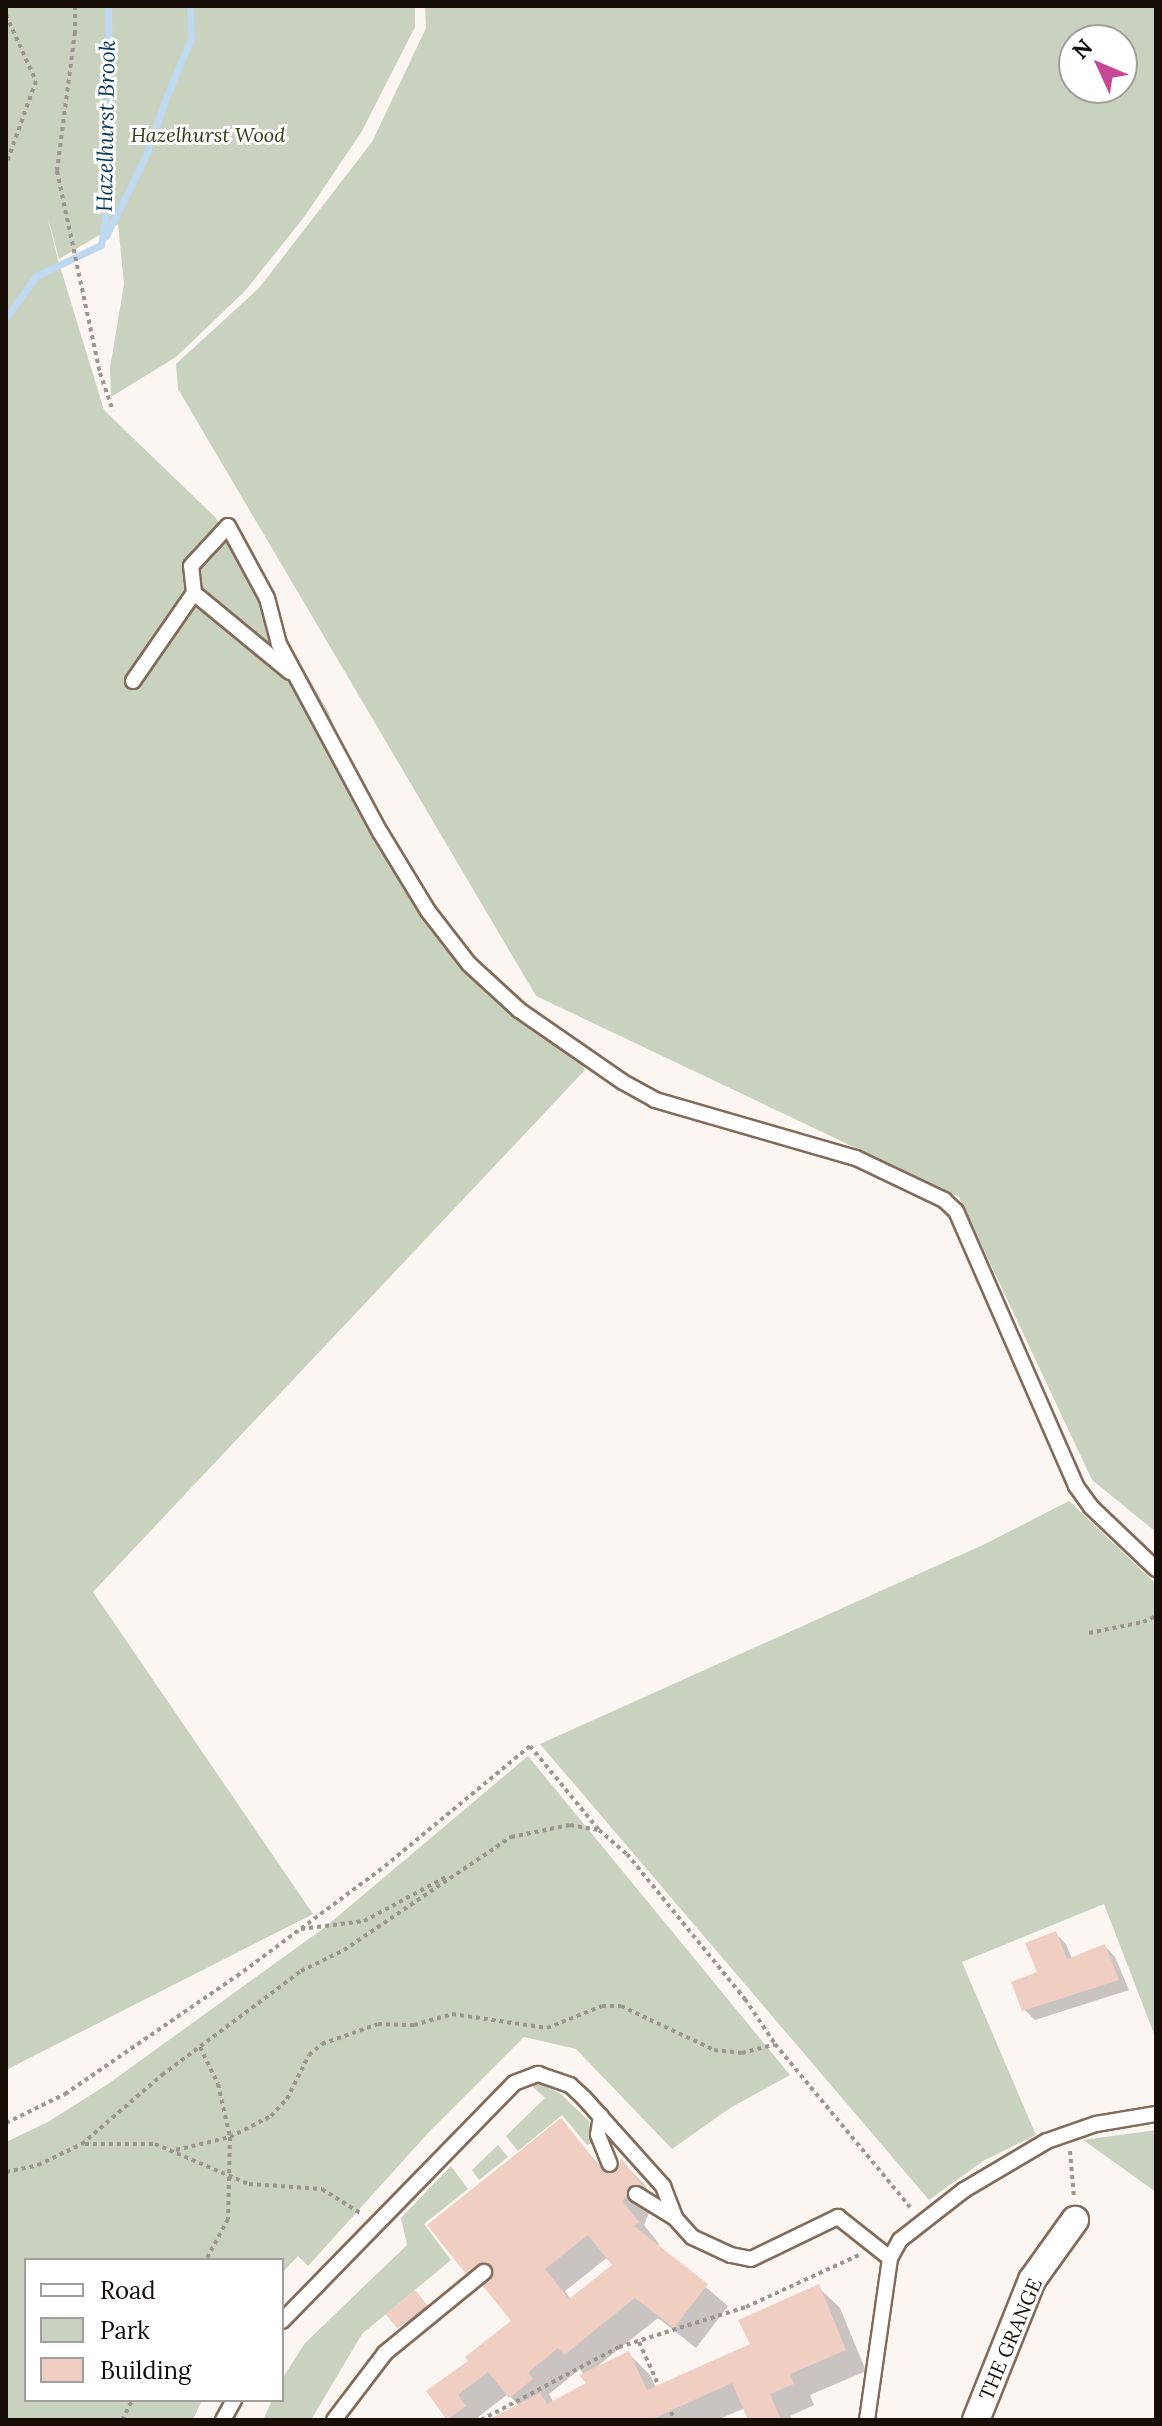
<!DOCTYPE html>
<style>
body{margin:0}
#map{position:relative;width:1162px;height:2426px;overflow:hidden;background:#fcf6f2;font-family:Lora,serif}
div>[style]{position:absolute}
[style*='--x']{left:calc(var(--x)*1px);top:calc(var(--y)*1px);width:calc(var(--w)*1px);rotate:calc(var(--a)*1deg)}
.green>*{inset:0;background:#c8d2bf}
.shadow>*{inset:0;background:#0003}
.stream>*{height:7px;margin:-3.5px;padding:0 3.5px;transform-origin:3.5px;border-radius:3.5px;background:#bdd8ef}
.building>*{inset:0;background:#f1cec2;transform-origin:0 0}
.path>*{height:4px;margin-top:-2px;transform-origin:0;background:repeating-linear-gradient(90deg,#9c9590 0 4px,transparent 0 8px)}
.roads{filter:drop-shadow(2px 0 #836b5a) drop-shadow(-2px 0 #836b5a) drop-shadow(0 2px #836b5a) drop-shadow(0 -2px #836b5a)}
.service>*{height:14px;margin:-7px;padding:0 7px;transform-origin:7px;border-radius:7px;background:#fff}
.minor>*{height:26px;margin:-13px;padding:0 13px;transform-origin:13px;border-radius:13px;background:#fff}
span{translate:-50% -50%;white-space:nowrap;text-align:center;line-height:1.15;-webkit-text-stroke:6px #fff;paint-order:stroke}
.park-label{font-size:20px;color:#293e11;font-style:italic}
.street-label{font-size:20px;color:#160d07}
.water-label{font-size:22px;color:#0a3a59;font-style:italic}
.frame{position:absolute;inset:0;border:8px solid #160d07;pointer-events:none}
.legend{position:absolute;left:24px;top:2258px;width:260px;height:144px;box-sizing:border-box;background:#fff;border:2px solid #a29e9c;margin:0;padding:10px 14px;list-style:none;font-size:24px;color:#160d07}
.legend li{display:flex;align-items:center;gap:16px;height:40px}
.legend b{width:40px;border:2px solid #a29e9c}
.north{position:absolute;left:1058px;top:24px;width:80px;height:80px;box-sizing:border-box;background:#fff;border:2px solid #a29e9c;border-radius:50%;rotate:314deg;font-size:22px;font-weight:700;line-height:32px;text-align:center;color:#160d07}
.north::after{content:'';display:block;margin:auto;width:28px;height:36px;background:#c74996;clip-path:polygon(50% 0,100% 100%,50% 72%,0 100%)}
</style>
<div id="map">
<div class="green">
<div style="clip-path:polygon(6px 6px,415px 6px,415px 27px,362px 131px,305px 216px,245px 291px,176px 357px,111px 397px,110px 368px,124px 284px,118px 224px,59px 259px,47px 214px,58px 260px,104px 410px,216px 518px,329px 713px,375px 833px,465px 970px,506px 1009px,577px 1057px,585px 1070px,93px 1592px,313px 1914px,6px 2070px)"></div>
<div style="clip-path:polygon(evenodd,425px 6px,1156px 6px,1156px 1532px,1092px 1480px,959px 1197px,536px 996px,178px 389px,176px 364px,259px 288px,372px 142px,426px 28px,425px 6px,1074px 40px,1122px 40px,1122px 88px,1074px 88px,1074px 40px)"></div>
<div style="clip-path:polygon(1069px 1501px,1156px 1584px,1156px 2039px,1104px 1904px,962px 1962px,1036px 2135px,983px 2161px,929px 2200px,540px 1744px,985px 1544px)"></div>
<div style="clip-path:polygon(528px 1756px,790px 2075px,730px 2108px,672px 2149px,576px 2049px,524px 2037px,429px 2132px,308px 2266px,298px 2256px,282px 2273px,282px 2260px,26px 2260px,26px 2400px,202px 2400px,193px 2420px,6px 2420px,6px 2142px,48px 2122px,108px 2084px,324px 1928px)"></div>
<div style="clip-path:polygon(537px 2082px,561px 2094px,589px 2121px,592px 2143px,587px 2145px,562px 2115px,518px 2151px,506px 2136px,545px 2098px,533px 2087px)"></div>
<div style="clip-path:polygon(1156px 2130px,1156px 2192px,1083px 2140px)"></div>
<div style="clip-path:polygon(498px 2145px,508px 2157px,479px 2180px,472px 2170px)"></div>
<div style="clip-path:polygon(451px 2166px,468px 2189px,424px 2224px,451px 2260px,362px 2334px,311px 2420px,263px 2420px,272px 2400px,282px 2400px,282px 2379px,305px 2343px,407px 2245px,401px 2218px)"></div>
</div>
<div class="shadow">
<div style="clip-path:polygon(1055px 1933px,1066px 1944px,1072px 1959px,1105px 1946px,1115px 1957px,1129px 1990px,1035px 2020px,1024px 2009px)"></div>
<div style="clip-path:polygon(evenodd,561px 2121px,607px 2174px,619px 2172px,622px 2162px,642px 2182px,661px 2207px,652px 2206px,644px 2225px,659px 2244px,657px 2246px,728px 2306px,696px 2348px,658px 2318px,595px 2368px,629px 2354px,650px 2375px,656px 2388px,752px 2345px,818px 2287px,840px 2308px,866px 2371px,810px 2395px,814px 2405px,790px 2416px,792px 2420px,750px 2420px,745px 2408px,717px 2420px,493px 2420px,519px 2406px,508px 2394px,478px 2417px,480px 2420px,449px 2420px,429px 2391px,471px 2362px,513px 2321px,490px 2292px,467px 2273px,561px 2121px,608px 2257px,615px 2266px,571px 2300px,565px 2291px,608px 2257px,561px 2121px,580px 2369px,589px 2384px,554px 2403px,549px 2394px,580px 2369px)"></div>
<div style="clip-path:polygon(425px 2303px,436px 2317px,411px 2338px,400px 2328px)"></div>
</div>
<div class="stream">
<div style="--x:106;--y:236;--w:90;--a:-63.7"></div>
<div style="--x:146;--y:155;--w:64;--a:-70.7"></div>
<div style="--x:167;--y:95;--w:61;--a:-66.8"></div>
<div style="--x:191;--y:39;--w:33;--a:-92"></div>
<div style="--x:6;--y:318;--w:52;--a:-54.5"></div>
<div style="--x:36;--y:276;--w:72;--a:-25.5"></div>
<div style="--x:101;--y:245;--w:56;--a:-80.7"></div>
<div style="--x:110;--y:190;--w:184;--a:-90.6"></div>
</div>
<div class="building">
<div style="clip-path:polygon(1056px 1931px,1067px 1959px,1105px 1944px,1119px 1980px,1022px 2011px,1011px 1982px,1037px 1972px,1025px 1943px)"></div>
<div style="clip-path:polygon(evenodd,561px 2118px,604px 2172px,617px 2171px,621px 2158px,643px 2186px,631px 2186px,623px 2202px,639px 2222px,634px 2226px,708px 2284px,674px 2328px,635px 2298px,564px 2355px,558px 2348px,529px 2372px,533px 2379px,509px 2398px,488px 2372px,458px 2395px,466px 2406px,447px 2420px,426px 2391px,468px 2361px,465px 2357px,511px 2321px,483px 2286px,493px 2276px,491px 2265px,482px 2262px,466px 2274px,427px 2225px,561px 2118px,588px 2235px,612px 2265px,569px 2299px,545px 2269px,588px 2235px)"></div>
<div style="clip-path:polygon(819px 2284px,846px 2350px,790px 2374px,794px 2384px,770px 2394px,781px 2420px,748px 2420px,732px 2383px,650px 2420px,488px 2420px,540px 2393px,547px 2404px,586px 2383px,579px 2375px,629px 2351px,647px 2390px,750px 2344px,738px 2320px)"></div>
<div style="left:415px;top:2290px;width:19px;height:38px;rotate:51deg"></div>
</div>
<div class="path">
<div style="--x:75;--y:6;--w:26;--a:90"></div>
<div style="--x:75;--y:32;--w:140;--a:97.4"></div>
<div style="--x:57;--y:171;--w:207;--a:78"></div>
<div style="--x:100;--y:373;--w:40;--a:71.1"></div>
<div style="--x:6;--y:15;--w:72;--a:65.6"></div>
<div style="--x:36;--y:81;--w:89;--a:109.7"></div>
<div style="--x:1089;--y:1633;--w:55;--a:-11.5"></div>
<div style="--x:1143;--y:1622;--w:14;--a:-25"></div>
<div style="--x:301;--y:1929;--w:64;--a:-7.2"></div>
<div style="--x:364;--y:1921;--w:95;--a:-28.2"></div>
<div style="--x:200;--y:2047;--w:41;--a:64.1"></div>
<div style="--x:218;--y:2084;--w:54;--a:77.2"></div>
<div style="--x:230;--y:2137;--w:82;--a:91.4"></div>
<div style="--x:228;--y:2219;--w:47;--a:118.2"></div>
<div style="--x:6;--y:2123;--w:66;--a:-26.2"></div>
<div style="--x:65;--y:2094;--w:209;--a:-34.5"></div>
<div style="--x:237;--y:1976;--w:184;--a:-36.6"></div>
<div style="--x:385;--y:1866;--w:188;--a:-39.6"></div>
<div style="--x:530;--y:1746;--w:109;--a:50.6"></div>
<div style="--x:599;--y:1830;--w:37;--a:41"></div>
<div style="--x:627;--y:1854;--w:187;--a:50.9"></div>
<div style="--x:745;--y:1999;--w:54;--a:56.3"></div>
<div style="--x:775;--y:2044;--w:212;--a:50.4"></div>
<div style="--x:85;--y:2144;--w:70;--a:0"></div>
<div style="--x:155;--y:2144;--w:102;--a:23.1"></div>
<div style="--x:249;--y:2184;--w:73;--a:3.9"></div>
<div style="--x:322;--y:2189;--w:45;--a:32.3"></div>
<div style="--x:176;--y:2150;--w:56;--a:-13.5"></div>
<div style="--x:230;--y:2137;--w:46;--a:-27.1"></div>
<div style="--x:271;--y:2116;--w:23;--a:-47"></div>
<div style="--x:287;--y:2099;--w:49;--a:-63.4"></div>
<div style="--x:309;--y:2055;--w:17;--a:-40"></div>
<div style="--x:322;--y:2044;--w:59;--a:-19.7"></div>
<div style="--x:378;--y:2024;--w:36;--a:2"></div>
<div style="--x:414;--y:2025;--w:40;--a:-16"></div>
<div style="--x:452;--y:2014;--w:96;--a:8.4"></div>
<div style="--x:547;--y:2028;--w:59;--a:-21.8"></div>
<div style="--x:602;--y:2006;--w:19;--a:0"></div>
<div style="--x:621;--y:2006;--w:103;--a:25.3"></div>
<div style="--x:714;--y:2050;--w:28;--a:6"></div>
<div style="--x:742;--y:2053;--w:34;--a:-15"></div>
<div style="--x:1070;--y:2151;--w:47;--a:85.1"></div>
<div style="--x:6;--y:2172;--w:33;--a:-12"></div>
<div style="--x:38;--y:2165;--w:49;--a:-25.5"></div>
<div style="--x:82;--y:2144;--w:106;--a:-40.8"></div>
<div style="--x:162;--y:2075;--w:174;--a:-36.8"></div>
<div style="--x:301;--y:1971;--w:48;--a:-26"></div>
<div style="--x:344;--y:1950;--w:202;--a:-34.1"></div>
<div style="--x:511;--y:1837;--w:60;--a:-11.5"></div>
<div style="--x:570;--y:1825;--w:29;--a:10"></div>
<div style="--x:639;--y:2342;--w:46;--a:65.7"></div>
<div style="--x:671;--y:2412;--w:9;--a:69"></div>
<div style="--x:122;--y:2420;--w:22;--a:-63"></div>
<div style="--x:481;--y:2420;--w:156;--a:-27.9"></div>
<div style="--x:619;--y:2347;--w:133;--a:-17.5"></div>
<div style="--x:746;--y:2307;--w:124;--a:-24.7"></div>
</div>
<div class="roads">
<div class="service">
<div style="--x:194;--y:593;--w:124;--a:39.5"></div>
<div style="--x:133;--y:681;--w:107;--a:-55.3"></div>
<div style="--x:194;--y:593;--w:27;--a:-96"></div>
<div style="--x:191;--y:566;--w:54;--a:-47.2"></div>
<div style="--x:228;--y:526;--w:82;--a:61.6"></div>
<div style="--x:267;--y:598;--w:48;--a:75.4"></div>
<div style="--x:279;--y:644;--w:213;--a:61.8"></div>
<div style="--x:380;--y:832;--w:92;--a:58.7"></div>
<div style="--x:428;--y:911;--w:67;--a:52.3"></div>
<div style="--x:469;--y:964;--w:68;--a:42.6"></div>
<div style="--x:519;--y:1010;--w:126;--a:34.7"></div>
<div style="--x:623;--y:1082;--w:37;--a:29"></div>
<div style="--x:655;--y:1100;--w:209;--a:16.1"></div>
<div style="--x:856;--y:1158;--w:98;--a:25.5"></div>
<div style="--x:944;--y:1200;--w:16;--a:43"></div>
<div style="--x:956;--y:1211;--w:300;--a:66.4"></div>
<div style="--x:1076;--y:1486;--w:26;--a:54"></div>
<div style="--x:1091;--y:1507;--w:90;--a:43.6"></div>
<div style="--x:601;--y:2116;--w:19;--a:99"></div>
<div style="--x:598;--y:2135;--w:31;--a:68"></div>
<div style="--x:636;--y:2194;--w:46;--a:31.6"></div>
<div style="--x:282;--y:2321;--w:332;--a:-45.7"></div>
<div style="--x:514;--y:2083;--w:26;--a:-21"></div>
<div style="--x:538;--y:2074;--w:34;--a:19"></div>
<div style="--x:570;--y:2085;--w:19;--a:43"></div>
<div style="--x:584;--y:2098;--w:118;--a:48.1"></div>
<div style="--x:663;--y:2186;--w:34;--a:69"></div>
<div style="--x:675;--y:2218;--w:25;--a:48"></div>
<div style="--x:692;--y:2237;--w:43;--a:24.8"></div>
<div style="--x:731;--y:2255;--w:20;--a:11"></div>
<div style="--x:751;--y:2259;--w:97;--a:-25.8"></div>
<div style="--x:838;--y:2217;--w:66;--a:38.3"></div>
<div style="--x:223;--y:2420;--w:23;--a:-61"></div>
<div style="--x:334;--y:2420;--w:84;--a:-52.7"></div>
<div style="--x:385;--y:2353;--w:128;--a:-39.3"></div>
<div style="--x:867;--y:2420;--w:164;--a:-81.9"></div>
<div style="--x:890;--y:2258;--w:21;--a:-61"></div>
<div style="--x:900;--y:2240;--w:81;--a:-38"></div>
<div style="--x:964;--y:2190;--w:96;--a:-30.6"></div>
<div style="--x:1047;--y:2141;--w:52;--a:-19.1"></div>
<div style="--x:1096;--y:2124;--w:61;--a:-9.5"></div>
</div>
<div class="minor">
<div style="--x:976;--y:2420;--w:151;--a:-68.2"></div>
<div style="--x:1032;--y:2280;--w:74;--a:-54.4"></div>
</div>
</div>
<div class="park-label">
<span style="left:208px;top:134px">Hazelhurst Wood</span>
</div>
<div class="street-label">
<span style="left:1010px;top:2339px;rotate:-67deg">THE GRANGE</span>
</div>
<div class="water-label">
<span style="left:106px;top:126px;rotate:-89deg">Hazelhurst Brook</span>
</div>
<div class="frame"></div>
<ul class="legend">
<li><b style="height:10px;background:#fff"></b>Road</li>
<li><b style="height:22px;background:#c8d2bf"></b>Park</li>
<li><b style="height:22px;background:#f1cec2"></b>Building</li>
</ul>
<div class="north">N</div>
</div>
